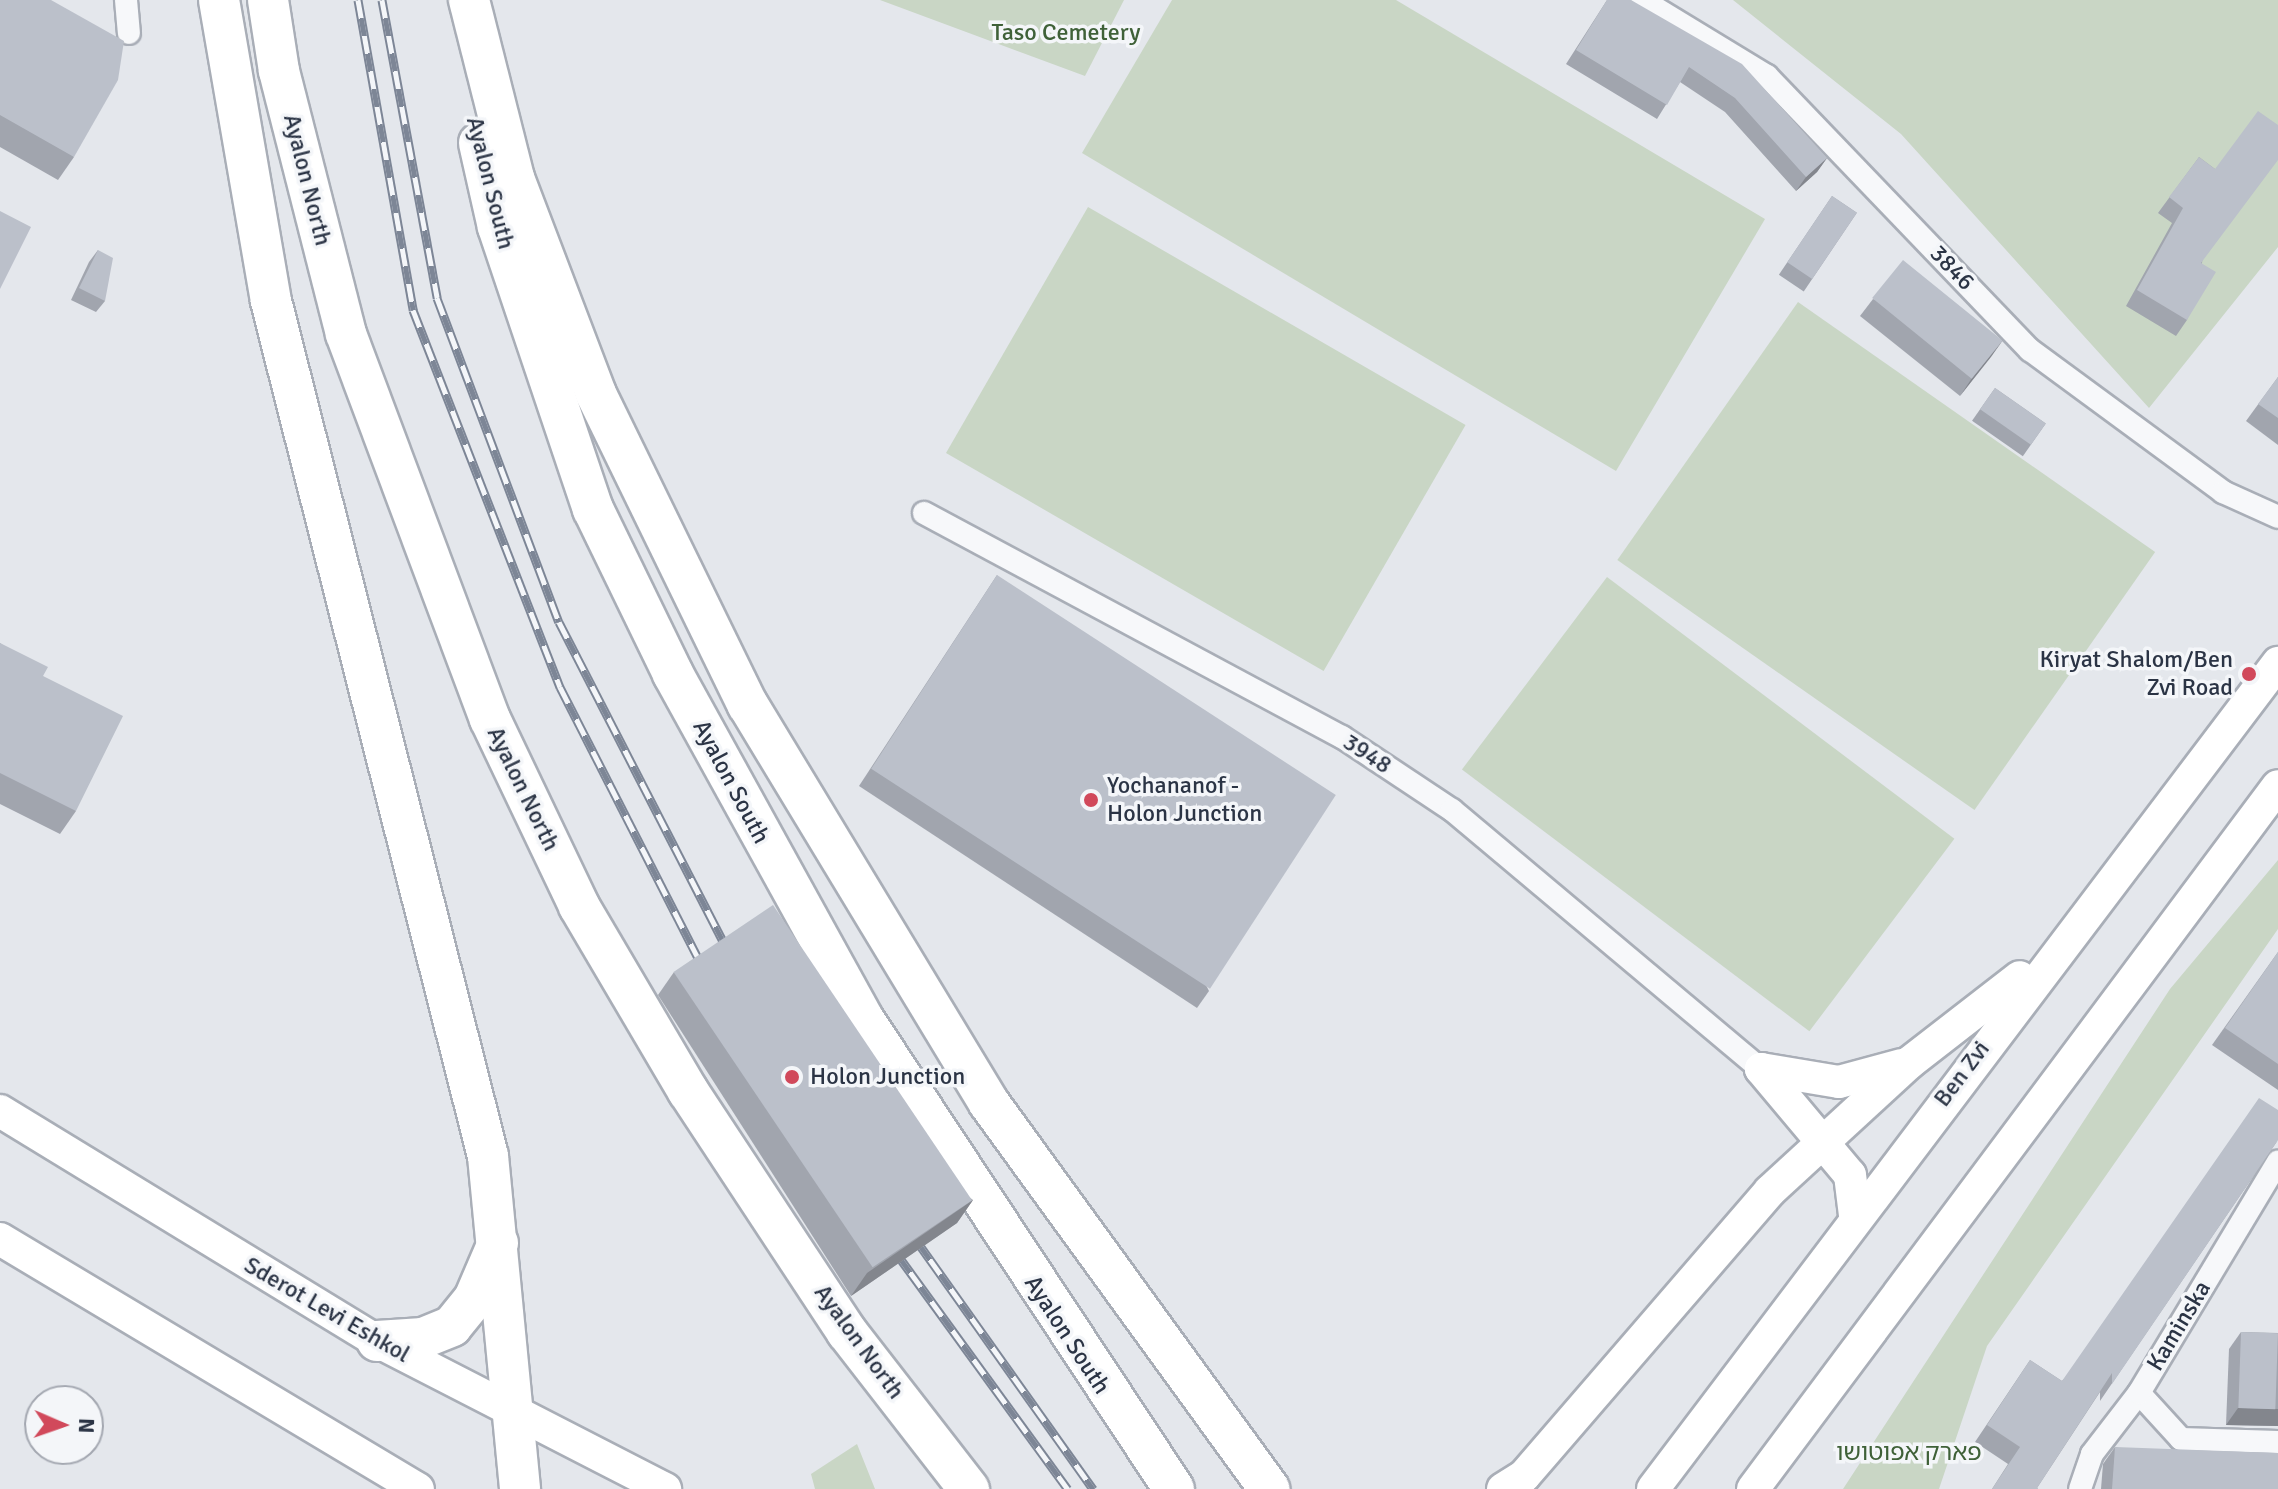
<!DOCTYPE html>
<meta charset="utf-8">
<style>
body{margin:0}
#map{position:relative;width:2278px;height:1489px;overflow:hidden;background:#e4e7ec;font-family:Signika,"Noto Sans Hebrew",sans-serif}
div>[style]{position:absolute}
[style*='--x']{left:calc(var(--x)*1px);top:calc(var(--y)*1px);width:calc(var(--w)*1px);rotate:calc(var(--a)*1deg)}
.green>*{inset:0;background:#c9d6c5;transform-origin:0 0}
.roads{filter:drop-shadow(2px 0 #a9aeb7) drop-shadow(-2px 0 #a9aeb7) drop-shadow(0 2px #a9aeb7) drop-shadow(0 -2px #a9aeb7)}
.street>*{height:22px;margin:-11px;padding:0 11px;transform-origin:11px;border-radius:11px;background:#f7f8fa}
.secondary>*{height:32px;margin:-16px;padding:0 16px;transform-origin:16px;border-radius:16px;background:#fff}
.highway>*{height:40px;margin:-20px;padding:0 20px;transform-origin:20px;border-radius:20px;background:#fff}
.rail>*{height:9px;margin-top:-4.5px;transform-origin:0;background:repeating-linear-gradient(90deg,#f4f6f9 0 18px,#7d8696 0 36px);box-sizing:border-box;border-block:2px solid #7d8696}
.wall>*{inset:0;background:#a1a5ae;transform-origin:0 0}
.shaded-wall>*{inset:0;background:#83868d}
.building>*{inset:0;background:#bbc0ca;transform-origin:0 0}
.dots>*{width:22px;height:22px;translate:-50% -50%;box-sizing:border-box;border:4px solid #f4f6f9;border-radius:50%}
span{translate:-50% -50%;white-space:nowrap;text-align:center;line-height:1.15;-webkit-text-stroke:7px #f4f6f9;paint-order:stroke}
.park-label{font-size:24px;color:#3f6138}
.street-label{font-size:24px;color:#2b3445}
.poi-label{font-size:24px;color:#2b3445}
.right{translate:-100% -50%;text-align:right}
.left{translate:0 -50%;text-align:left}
.north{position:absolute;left:24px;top:1385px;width:80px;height:80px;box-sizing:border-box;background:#f4f6f9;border:2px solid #a4a8b1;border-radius:50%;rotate:92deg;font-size:22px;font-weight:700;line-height:32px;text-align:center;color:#2b3445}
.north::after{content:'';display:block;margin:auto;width:28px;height:36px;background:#d1495b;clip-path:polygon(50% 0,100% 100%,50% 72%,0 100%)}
</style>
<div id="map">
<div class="green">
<div style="clip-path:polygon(880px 0,1124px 0,1085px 76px)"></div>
<div style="clip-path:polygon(1172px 0,1396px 0,1765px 219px,1616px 471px,1082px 153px)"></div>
<div style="clip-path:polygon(1733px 0,2278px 0,2278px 247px,2149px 408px,1901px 134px)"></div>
<div style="left:1088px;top:207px;width:436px;height:284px;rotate:30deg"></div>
<div style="left:1798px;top:302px;width:436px;height:315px;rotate:35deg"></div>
<div style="left:1607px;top:577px;width:435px;height:241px;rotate:37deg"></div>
<div style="clip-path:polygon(2278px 860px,2278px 929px,1987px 1346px,1939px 1489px,1843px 1489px,2170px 989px)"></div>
<div style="clip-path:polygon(857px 1444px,875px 1489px,815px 1489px,811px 1474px)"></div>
</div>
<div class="roads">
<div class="street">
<div style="--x:126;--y:0;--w:33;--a:85"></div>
<div style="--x:1642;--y:0;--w:146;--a:31.3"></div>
<div style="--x:1767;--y:76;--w:380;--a:46.2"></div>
<div style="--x:2030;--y:350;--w:240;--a:36.3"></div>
<div style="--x:2223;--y:492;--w:60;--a:24.4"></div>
<div style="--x:924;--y:513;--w:474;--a:28.2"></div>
<div style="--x:1342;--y:737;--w:132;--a:33.6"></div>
<div style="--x:1452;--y:810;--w:403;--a:40"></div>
<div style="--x:2139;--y:1393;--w:62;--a:47.6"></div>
<div style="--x:2181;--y:1439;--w:97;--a:1.8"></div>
<div style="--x:2080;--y:1489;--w:37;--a:-71"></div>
<div style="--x:2092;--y:1454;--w:77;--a:-52.4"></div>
<div style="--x:2139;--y:1393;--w:270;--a:-59"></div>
</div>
<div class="secondary">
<div style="--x:1761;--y:1069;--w:138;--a:50"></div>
<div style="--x:1850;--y:1175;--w:40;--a:82.9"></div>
<div style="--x:1761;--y:1069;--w:79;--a:9.5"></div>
<div style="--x:1839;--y:1082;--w:65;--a:-15.1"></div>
<div style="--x:0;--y:1111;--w:442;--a:31.4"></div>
<div style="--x:377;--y:1341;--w:324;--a:27.2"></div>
<div style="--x:0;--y:1239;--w:487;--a:30.9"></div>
<div style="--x:1503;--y:1489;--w:25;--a:-32"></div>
<div style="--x:1524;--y:1476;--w:376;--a:-49.2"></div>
<div style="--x:1770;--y:1191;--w:189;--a:-42.6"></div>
<div style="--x:1909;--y:1063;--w:140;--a:-37.8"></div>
<div style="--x:1653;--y:1489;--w:1036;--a:-52.89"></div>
<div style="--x:1753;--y:1489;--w:877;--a:-53.25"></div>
</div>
<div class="highway">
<div style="--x:219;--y:0;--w:305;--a:80.2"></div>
<div style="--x:271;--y:301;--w:882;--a:75.76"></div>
<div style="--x:488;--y:1156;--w:335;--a:84.5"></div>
<div style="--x:268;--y:0;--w:72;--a:81.2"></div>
<div style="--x:279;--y:71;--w:271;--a:75.7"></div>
<div style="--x:346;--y:334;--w:411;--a:69.5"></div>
<div style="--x:490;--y:719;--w:207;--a:64.5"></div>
<div style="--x:579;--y:906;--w:215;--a:59.5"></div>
<div style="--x:688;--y:1091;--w:289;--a:56.6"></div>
<div style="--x:847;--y:1332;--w:199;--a:52.2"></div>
<div style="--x:469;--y:0;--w:184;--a:75.8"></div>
<div style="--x:514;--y:178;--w:231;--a:69.2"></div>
<div style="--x:596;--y:394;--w:346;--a:64"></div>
<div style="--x:748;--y:705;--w:465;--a:58.8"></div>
<div style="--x:989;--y:1103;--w:477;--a:54"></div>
<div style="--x:479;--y:143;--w:86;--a:77.3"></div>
<div style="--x:498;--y:227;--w:298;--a:71.4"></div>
<div style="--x:593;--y:509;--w:183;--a:64.1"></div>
<div style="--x:673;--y:674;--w:395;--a:61.1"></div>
<div style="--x:864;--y:1020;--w:562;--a:56.54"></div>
<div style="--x:377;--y:1341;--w:46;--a:-3.7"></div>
<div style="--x:423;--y:1338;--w:31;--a:-22"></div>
<div style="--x:452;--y:1326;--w:35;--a:-51"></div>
<div style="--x:474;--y:1299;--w:61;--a:-66.8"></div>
</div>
</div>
<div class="rail">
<div style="--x:358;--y:0;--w:315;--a:79.9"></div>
<div style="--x:413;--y:310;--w:405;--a:68.7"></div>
<div style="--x:560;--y:687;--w:323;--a:63"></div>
<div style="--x:382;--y:0;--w:303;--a:79.5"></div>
<div style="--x:437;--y:298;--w:346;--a:69.4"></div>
<div style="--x:559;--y:622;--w:379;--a:62.8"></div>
<div style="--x:909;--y:1230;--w:318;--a:54.6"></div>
<div style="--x:889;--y:1243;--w:304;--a:54"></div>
</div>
<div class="wall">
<div style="clip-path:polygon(0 0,74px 157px,58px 180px,0 147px)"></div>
<div style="clip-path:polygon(1607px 0,1827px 158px,1817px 172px,1796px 191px,1725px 112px,1680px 82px,1657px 119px,1566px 64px)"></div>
<div style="clip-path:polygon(2199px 157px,2215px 169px,2202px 263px,2187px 320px,2176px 336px,2126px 306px,2172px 223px,2158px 213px)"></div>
<div style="left:1832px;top:196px;width:30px;height:95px;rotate:34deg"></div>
<div style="clip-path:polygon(98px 250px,105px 301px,96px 312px,71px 300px,89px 262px)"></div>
<div style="clip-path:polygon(1873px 299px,2003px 340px,1960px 396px,1860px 316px)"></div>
<div style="clip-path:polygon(2278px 377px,2278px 445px,2246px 421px)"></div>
<div style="left:1995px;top:388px;width:62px;height:40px;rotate:35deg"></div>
<div style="clip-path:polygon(997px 575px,1209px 991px,1197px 1008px,859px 786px)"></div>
<div style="clip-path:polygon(0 643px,43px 676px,76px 811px,60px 834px,0 804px)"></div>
<div style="clip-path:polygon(2278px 952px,2278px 1090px,2212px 1045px)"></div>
<div style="clip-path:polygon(674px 972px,973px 1200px,957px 1223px,851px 1296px,658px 995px)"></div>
<div style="clip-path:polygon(2278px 1140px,2100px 1401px,2100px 1392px,2037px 1488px,2038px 1489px,1992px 1489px,2008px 1464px,1975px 1442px,2030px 1360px,2062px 1381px)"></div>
<div style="clip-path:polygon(2241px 1332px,2278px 1333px,2278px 1426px,2226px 1425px,2229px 1349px)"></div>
<div style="clip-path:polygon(2115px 1447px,2278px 1489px,2101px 1489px,2103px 1464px)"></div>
</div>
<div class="shaded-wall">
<div style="clip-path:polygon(1827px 158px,1817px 172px,1796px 191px,1806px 177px)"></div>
<div style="clip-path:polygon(2003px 340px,1991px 357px,1960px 396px,1972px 378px)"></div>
<div style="clip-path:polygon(973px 1200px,957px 1223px,851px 1296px,867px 1273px)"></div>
<div style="clip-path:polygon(2238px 1408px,2278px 1409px,2278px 1426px,2226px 1425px)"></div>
</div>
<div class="building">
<div style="clip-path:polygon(0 0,51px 0,124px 41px,118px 80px,74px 157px,0 115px)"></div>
<div style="clip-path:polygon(1607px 0,1631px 0,1742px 64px,1827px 158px,1806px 177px,1735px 98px,1689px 67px,1667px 105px,1576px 50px)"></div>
<div style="clip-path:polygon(2258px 111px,2278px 125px,2278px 160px,2201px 263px,2216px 272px,2187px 320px,2137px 290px,2183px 208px,2169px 197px,2199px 157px,2215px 169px)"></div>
<div style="left:1832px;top:196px;width:30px;height:80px;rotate:34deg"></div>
<div style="clip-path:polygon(0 211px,31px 227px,0 289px)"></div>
<div style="clip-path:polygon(98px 250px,113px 258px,105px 301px,79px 288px)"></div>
<div style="left:1903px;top:260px;width:128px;height:49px;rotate:39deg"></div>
<div style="clip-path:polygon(2278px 377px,2278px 418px,2258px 404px)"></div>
<div style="left:1995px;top:388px;width:62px;height:26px;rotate:35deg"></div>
<div style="left:997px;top:575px;width:404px;height:231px;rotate:33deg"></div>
<div style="clip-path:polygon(0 643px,48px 667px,43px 676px,123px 716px,76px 811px,0 773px)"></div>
<div style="left:773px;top:905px;width:356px;height:120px;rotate:56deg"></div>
<div style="clip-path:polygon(2278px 952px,2278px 1064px,2225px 1028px)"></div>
<div style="clip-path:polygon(2259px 1098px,2278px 1110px,2278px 1140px,2112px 1384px,2112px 1373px,2037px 1488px,2038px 1489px,1992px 1489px,2020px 1447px,1987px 1425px,2030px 1360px,2062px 1381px)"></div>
<div style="left:2241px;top:1332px;width:37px;height:76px;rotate:2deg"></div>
<div style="clip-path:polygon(2115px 1447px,2278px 1453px,2278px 1489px,2112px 1489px)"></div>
</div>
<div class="dots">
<div style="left:2249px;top:674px;background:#d1495b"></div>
<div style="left:1091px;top:800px;background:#d1495b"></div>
<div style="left:792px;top:1077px;background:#d1495b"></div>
</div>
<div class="park-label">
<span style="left:1066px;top:33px">Taso Cemetery</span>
<span style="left:1909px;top:1453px">פארק אפוטושו</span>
</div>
<div class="street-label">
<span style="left:307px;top:180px;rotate:76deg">Ayalon North</span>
<span style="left:490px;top:183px;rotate:76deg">Ayalon South</span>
<span style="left:1952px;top:268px;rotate:46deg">3846</span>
<span style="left:1367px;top:754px;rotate:33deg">3948</span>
<span style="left:731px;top:782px;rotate:62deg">Ayalon South</span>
<span style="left:523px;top:789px;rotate:64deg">Ayalon North</span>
<span style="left:1962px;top:1074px;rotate:-53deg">Ben Zvi</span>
<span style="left:327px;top:1310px;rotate:30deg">Sderot Levi Eshkol</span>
<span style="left:2179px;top:1326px;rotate:-59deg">Kaminska</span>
<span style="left:1067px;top:1335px;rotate:57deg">Ayalon South</span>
<span style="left:859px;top:1342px;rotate:54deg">Ayalon North</span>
</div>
<div class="poi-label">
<span class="right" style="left:2233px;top:674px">Kiryat Shalom/Ben<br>Zvi Road</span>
<span class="left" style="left:1107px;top:800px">Yochananof -<br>Holon Junction</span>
<span class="left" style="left:810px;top:1077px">Holon Junction</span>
</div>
<div class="north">N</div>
</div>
